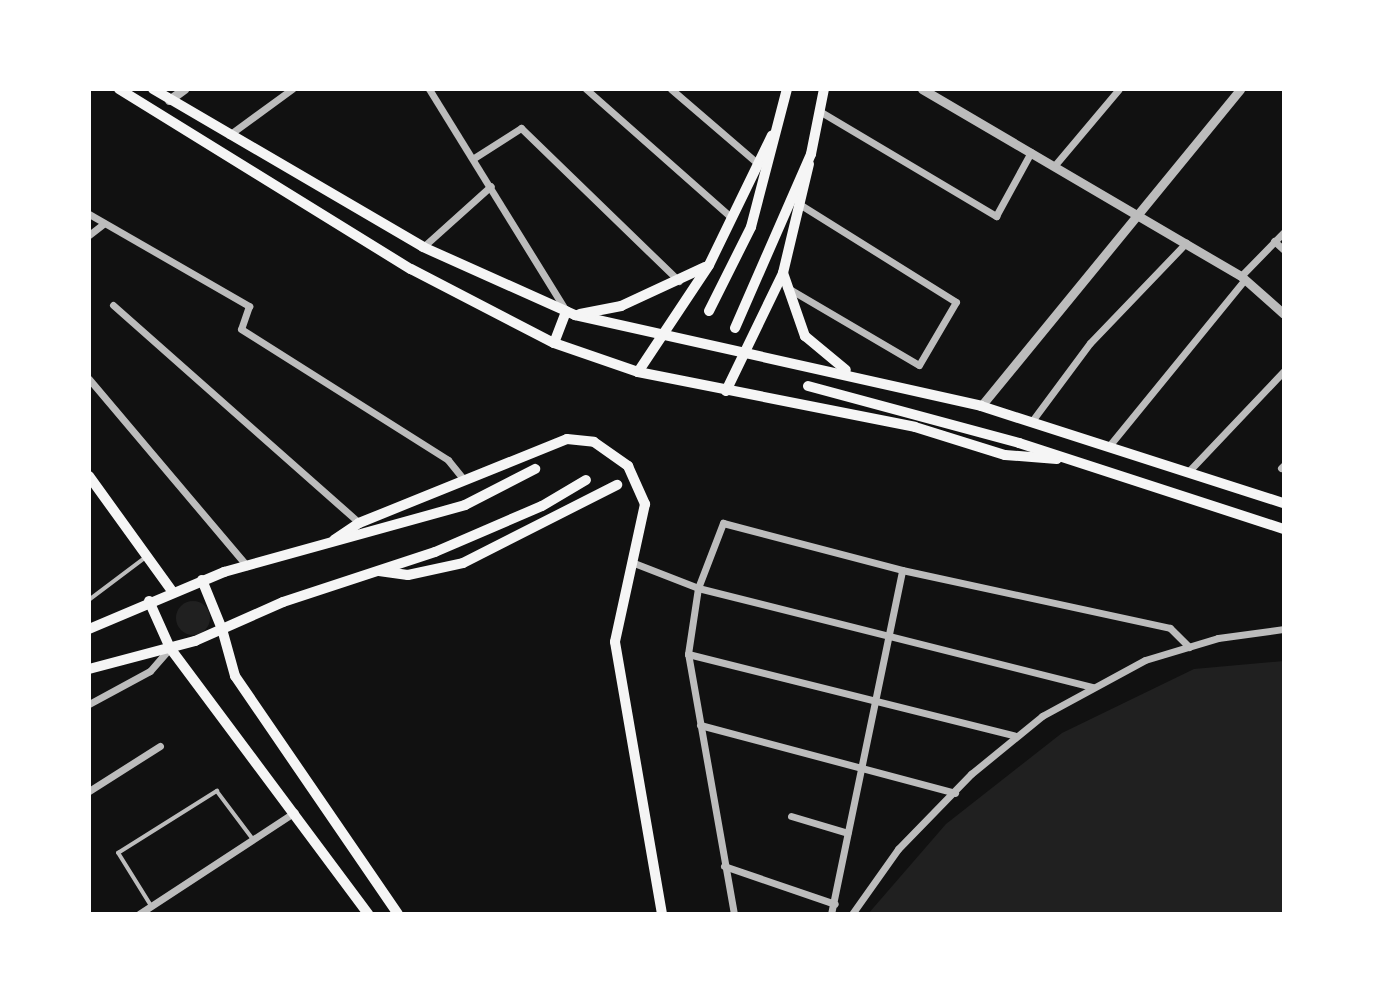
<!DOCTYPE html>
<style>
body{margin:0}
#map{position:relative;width:1373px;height:1003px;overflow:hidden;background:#111;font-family:"Varela Round",sans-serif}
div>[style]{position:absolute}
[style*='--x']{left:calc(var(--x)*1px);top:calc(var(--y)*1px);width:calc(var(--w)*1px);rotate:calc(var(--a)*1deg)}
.green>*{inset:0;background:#202020}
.round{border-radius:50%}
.service>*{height:3.5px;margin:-1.75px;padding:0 1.75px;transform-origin:1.75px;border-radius:1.75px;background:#bcbcbc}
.minor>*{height:7px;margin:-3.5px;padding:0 3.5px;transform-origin:3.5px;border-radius:3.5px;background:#bcbcbc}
.tertiary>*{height:9px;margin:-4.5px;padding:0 4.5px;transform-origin:4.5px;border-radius:4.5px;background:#bcbcbc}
.secondary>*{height:10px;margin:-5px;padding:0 5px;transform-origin:5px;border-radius:5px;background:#f5f5f5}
.primary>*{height:10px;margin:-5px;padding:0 5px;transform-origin:5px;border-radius:5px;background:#f5f5f5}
span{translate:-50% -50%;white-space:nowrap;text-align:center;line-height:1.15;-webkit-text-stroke:5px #fff;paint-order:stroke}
.frame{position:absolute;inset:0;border:91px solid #fff;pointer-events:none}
</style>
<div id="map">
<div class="green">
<div class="round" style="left:176px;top:601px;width:34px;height:34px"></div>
<div style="clip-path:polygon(1284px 661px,1284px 914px,868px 914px,946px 824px,1062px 733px,1194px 669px)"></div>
</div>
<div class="service">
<div style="--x:89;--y:600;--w:71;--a:-37"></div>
<div style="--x:151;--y:906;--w:62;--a:-121.9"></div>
<div style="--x:118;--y:853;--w:117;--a:-32.1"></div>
<div style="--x:217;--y:791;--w:60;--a:53.1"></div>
</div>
<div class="minor">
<div style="--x:429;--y:89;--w:259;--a:58.3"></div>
<div style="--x:586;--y:89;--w:195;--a:41.5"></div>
<div style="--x:671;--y:89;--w:113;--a:40.7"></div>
<div style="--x:821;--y:112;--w:204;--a:30.7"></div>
<div style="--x:996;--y:216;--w:73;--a:-61.3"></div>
<div style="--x:229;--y:135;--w:78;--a:-36.1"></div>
<div style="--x:474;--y:158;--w:56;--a:-32.6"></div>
<div style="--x:521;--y:128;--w:220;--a:44.1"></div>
<div style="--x:1055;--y:165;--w:99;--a:-49.9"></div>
<div style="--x:89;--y:214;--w:185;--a:29.9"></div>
<div style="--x:249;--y:306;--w:24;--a:109"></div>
<div style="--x:241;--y:329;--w:245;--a:32.3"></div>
<div style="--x:448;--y:460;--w:26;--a:51"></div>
<div style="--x:89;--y:235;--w:18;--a:-38"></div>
<div style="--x:1274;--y:241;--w:13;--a:42"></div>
<div style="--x:423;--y:247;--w:91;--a:-41.9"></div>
<div style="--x:1241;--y:276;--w:62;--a:-45.7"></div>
<div style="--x:786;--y:287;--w:154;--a:30.4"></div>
<div style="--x:919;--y:365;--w:73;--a:-59.6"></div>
<div style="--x:956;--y:302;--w:183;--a:-148"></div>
<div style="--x:113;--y:305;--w:329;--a:41.5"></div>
<div style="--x:89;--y:379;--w:245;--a:49.8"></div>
<div style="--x:1032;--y:421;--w:97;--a:-53.4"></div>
<div style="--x:1090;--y:343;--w:139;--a:-46.2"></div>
<div style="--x:1109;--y:446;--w:215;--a:-50.8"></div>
<div style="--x:1281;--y:468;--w:4;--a:-45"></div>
<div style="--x:1188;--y:472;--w:139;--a:-46.5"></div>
<div style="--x:634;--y:563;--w:69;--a:21.3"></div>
<div style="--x:698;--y:588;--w:407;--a:14.1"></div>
<div style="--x:688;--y:654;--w:336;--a:14"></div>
<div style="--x:89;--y:704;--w:69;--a:-28.4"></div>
<div style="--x:150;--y:671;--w:30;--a:-49"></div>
<div style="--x:700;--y:725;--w:264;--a:14.9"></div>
<div style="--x:89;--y:791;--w:84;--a:-32.4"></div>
<div style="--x:791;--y:816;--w:59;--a:16.6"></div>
<div style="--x:724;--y:866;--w:117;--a:18.9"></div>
<div style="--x:139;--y:914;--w:186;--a:-33.2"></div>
<div style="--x:734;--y:914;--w:264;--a:-100"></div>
<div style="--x:688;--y:654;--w:67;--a:-81.4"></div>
<div style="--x:698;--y:588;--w:70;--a:-69"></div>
<div style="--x:723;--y:523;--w:185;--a:14.7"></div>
<div style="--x:902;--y:570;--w:274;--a:12.2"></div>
<div style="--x:1170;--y:628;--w:27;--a:45"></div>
<div style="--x:831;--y:914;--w:351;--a:-78.3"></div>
<div style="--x:852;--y:914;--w:80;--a:-54.7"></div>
<div style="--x:898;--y:849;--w:105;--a:-45.8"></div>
<div style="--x:971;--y:774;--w:92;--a:-39.2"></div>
<div style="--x:1042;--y:716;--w:117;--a:-28.5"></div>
<div style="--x:1145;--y:660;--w:76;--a:-16.8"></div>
<div style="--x:1218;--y:638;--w:67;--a:-7.8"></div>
</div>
<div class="tertiary">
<div style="--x:922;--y:89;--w:370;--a:30.4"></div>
<div style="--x:1241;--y:276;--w:57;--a:41.5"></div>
<div style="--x:169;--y:100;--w:19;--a:-36"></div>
<div style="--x:981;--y:406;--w:409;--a:-50.7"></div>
</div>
<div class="secondary">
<div style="--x:119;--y:89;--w:343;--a:31.7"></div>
<div style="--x:411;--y:269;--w:161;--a:27.4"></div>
<div style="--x:554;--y:343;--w:89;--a:19"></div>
<div style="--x:638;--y:372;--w:282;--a:11.2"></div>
<div style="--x:915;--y:427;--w:94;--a:17.3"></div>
<div style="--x:1005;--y:455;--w:52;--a:4.4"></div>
<div style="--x:153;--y:89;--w:313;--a:30.3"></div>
<div style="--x:423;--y:247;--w:167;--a:24.1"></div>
<div style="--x:575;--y:315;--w:416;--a:12.6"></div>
<div style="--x:981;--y:406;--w:318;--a:17.8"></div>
<div style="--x:783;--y:273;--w:67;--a:70.8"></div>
<div style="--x:805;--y:336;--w:53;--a:39.7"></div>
<div style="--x:580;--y:314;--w:42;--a:-11"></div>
<div style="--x:621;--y:306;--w:93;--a:-24.9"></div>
<div style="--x:554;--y:343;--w:34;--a:-69"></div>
<div style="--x:638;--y:372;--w:128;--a:-56.4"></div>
<div style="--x:709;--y:265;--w:144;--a:-64.1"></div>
<div style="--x:808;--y:386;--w:219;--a:15.1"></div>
<div style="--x:1019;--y:443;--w:279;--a:18"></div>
<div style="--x:726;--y:391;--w:131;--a:-64.2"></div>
<div style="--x:783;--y:273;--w:112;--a:-76.6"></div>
<div style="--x:89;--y:476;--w:142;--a:54.2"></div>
<div style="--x:334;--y:540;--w:30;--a:-34"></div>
<div style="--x:359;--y:523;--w:224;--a:-22"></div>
<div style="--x:567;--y:439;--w:27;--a:6"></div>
<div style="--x:594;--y:442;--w:42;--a:35.2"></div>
<div style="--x:628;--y:466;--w:42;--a:65.9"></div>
<div style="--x:645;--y:504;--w:141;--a:102.3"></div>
<div style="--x:615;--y:642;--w:276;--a:80.2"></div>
<div style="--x:379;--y:571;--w:29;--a:8"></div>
<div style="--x:408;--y:575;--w:56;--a:-12.3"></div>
<div style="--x:463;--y:563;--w:173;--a:-26.9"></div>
<div style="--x:222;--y:629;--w:49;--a:74.5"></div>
<div style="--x:235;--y:676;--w:288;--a:55.6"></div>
<div style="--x:170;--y:648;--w:332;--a:53.3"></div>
</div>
<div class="primary">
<div style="--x:709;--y:311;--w:94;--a:-63.4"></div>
<div style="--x:751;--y:227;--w:143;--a:-75.4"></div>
<div style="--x:735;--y:328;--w:190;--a:-66.4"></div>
<div style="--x:811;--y:154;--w:66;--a:-78.7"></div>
<div style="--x:202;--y:580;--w:53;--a:67.8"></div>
<div style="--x:149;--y:601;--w:51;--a:65.9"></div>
<div style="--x:89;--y:629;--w:147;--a:-22.9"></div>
<div style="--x:224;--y:572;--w:250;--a:-15.5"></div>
<div style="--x:465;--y:505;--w:79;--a:-27.2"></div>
<div style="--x:89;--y:669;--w:110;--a:-14.8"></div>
<div style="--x:195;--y:641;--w:96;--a:-23.9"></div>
<div style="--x:283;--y:602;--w:160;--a:-18.2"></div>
<div style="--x:435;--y:552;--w:116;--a:-23.3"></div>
<div style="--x:542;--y:506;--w:51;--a:-30.6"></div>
</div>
<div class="frame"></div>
</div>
